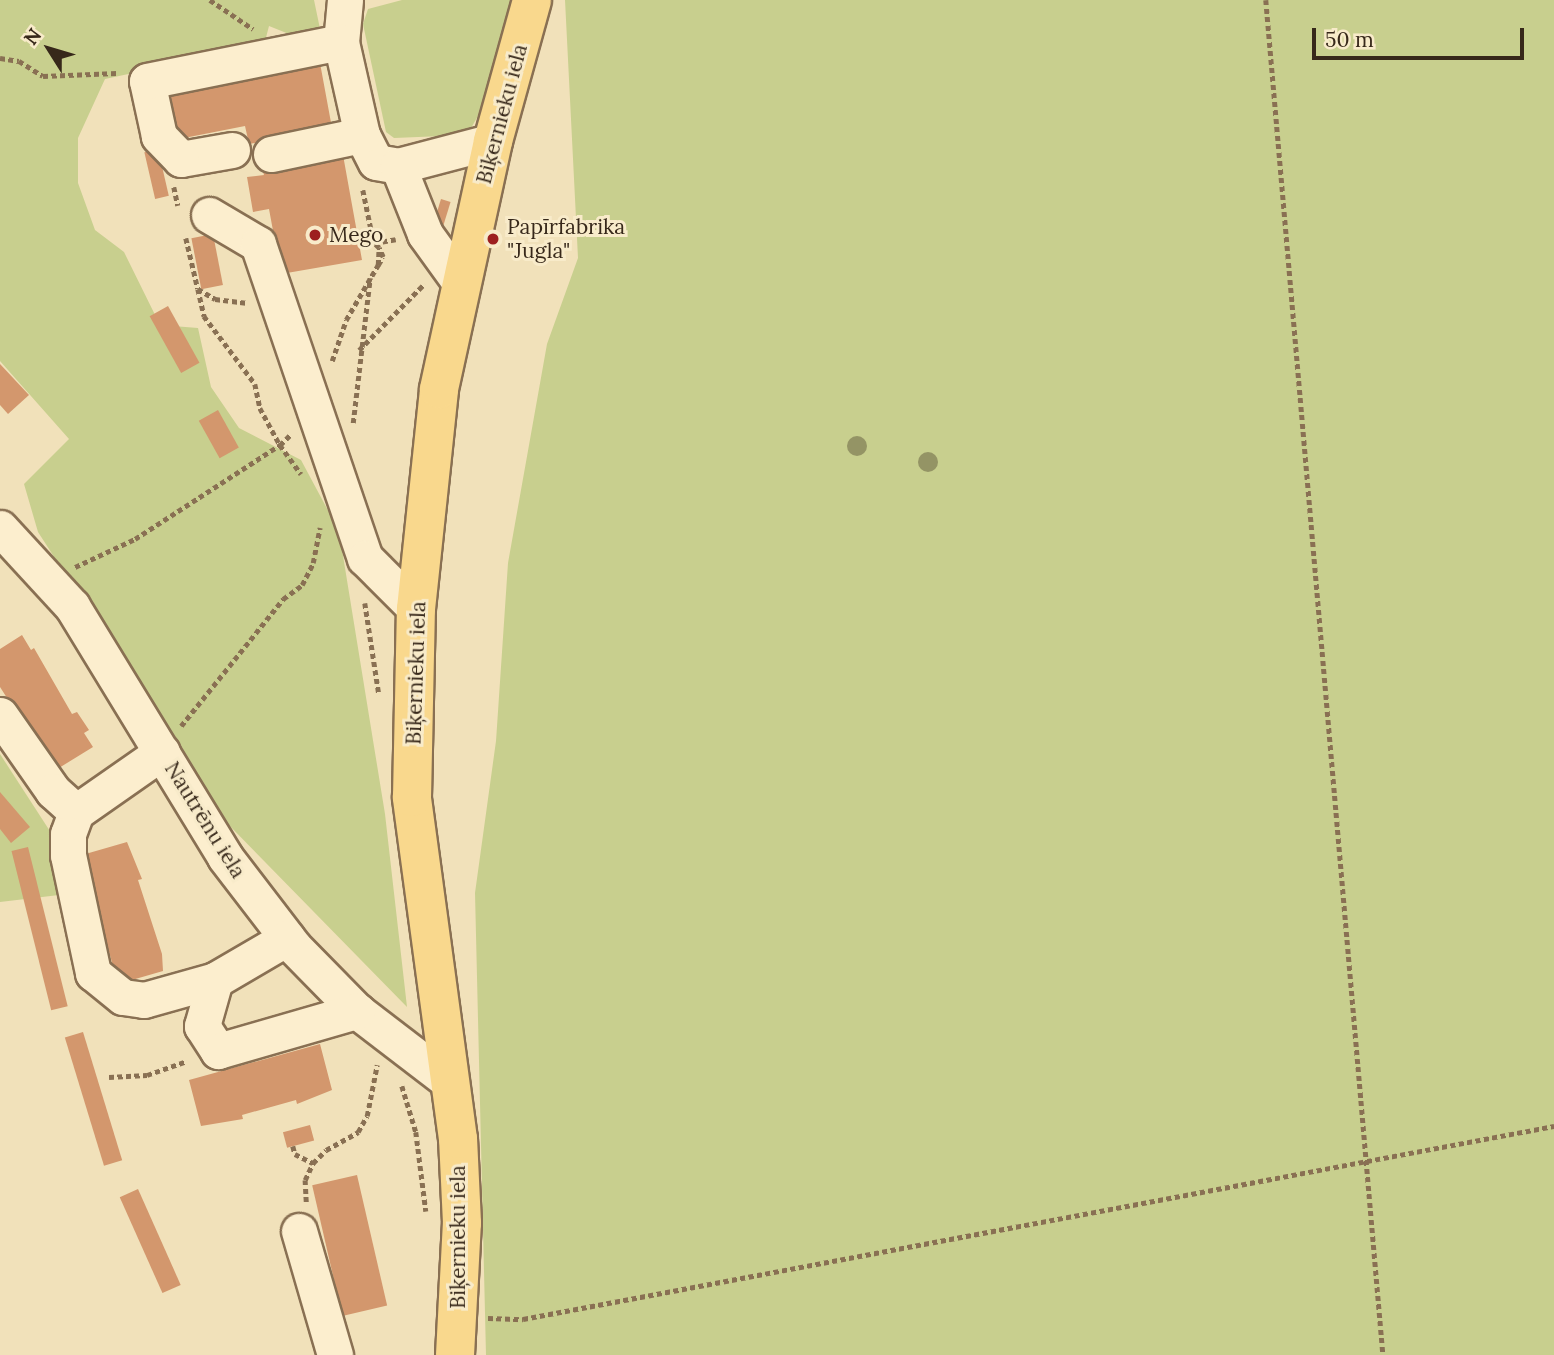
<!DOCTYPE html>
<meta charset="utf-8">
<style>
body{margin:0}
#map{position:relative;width:1554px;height:1355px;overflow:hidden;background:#f1e1ba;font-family:Lora,serif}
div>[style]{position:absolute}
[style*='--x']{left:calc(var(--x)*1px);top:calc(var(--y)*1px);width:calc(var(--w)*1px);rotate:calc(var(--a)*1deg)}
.green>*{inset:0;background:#c8cf8e}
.building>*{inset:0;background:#d3976d;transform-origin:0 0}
.path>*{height:4.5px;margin-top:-2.25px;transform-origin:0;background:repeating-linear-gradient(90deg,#897053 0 5px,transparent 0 8.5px)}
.roads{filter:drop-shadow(2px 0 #897053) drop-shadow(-2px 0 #897053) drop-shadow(0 2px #897053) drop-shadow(0 -2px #897053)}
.minor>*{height:35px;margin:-17.5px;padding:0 17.5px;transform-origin:17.5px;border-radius:17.5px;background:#fceece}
.major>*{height:38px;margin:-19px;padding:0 19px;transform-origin:19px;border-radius:19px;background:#f9d88d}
.trees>*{width:20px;height:20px;margin:-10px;border-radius:50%;background:#949465}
.dots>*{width:19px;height:19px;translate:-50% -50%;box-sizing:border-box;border:4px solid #f8ebca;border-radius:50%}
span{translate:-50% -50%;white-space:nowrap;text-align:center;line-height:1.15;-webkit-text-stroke:6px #f8ebca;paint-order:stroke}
.street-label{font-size:21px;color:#37281a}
.poi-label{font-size:21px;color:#37281a}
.left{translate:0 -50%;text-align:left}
.north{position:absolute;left:14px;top:14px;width:70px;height:70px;-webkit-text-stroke:5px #f8ebca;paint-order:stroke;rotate:307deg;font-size:19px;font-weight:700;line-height:28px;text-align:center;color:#37281a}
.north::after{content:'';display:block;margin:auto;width:24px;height:32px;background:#37281a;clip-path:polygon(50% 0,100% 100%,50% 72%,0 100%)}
.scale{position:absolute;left:1312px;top:28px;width:212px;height:32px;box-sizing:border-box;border:4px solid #37281a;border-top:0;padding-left:9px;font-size:21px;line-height:24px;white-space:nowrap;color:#37281a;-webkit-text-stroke:5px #f8ebca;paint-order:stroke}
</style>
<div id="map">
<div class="green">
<div style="clip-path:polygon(0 0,314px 0,324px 48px,269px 26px,262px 53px,208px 57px,105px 79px,78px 138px,78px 183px,95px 230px,124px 252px,160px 325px,198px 328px,211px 387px,239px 428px,301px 460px,339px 531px,385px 814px,407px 1007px,225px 821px,38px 532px,24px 484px,69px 439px,0 361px)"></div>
<div style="clip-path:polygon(402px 0,512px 0,478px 116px,467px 135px,394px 138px,386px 132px,363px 24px,368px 9px)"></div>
<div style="clip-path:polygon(565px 0,1554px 0,1554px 1355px,486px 1355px,475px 893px,496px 741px,508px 563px,547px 344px,578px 258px)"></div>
<div style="clip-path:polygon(0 754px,57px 842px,59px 895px,0 902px)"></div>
</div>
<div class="building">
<div style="clip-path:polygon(320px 63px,332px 128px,249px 144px,245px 126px,179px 139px,170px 92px)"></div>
<div style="left:158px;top:149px;width:48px;height:14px;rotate:77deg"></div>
<div style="clip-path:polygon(343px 155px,362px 260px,281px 274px,269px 209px,253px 212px,247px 177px,264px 175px,262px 169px)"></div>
<div style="left:441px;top:199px;width:10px;height:26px;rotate:17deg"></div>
<div style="left:213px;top:234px;width:52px;height:22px;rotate:79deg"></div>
<div style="left:168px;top:306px;width:65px;height:21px;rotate:61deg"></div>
<div style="clip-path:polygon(0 364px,29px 395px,8px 414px,0 405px)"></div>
<div style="left:218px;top:410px;width:43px;height:22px;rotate:61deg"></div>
<div style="clip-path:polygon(22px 635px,31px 650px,34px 648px,72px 714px,77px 712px,89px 730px,84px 733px,93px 747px,54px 771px,0 687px,0 649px)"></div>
<div style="clip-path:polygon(0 792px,30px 827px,11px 843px,0 829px)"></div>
<div style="clip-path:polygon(127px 842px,142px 879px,138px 880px,162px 954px,163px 971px,118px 984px,82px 855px)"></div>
<div style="left:28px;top:847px;width:164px;height:17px;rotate:76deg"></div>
<div style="left:83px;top:1032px;width:134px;height:19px;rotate:73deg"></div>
<div style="clip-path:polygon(320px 1044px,332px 1090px,297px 1104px,296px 1100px,242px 1115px,243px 1119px,201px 1126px,189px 1080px)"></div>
<div style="left:310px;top:1125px;width:16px;height:28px;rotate:75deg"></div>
<div style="left:357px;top:1175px;width:134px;height:46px;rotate:77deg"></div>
<div style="left:138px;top:1189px;width:105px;height:20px;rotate:66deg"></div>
</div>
<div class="path">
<div style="--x:210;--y:0;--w:52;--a:34"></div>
<div style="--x:1266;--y:0;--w:1360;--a:85.06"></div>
<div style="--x:0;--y:58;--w:19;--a:9"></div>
<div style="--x:19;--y:61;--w:28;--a:32"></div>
<div style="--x:43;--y:76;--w:74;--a:-2.3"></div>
<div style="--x:174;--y:187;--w:19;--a:78"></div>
<div style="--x:363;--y:190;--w:54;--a:78.3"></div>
<div style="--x:374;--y:243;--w:22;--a:-10"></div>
<div style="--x:186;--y:238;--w:52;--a:76.8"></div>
<div style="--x:198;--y:289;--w:20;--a:30"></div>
<div style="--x:215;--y:299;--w:31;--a:7"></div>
<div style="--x:378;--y:265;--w:9;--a:-58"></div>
<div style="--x:383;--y:257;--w:10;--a:-114"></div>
<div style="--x:198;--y:289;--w:28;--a:77"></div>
<div style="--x:204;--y:316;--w:85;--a:53.1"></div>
<div style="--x:255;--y:384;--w:25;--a:78"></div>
<div style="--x:260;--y:408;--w:42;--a:61.6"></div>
<div style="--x:280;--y:445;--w:16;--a:-45"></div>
<div style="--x:359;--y:350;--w:93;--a:-45.4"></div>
<div style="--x:332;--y:361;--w:43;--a:-71.1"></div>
<div style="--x:346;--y:320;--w:64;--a:-59.8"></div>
<div style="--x:378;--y:265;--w:17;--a:-87"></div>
<div style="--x:379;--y:248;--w:7;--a:-135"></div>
<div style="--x:353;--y:423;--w:146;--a:-83.3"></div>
<div style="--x:75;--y:567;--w:66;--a:-25"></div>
<div style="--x:135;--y:539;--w:173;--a:-33"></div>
<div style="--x:280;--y:445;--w:36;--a:54"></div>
<div style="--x:365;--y:603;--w:93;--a:81.3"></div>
<div style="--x:181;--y:726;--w:163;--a:-51.2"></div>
<div style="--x:283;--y:599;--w:24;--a:-36"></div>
<div style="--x:302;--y:585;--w:25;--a:-63"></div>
<div style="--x:313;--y:563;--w:36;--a:-79"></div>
<div style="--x:109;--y:1077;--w:38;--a:-3"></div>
<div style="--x:147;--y:1075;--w:42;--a:-19.3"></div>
<div style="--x:402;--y:1086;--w:48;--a:73.1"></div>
<div style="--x:416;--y:1132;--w:80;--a:82.8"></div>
<div style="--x:293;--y:1146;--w:8;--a:76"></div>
<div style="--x:295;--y:1154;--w:20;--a:27"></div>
<div style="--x:306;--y:1202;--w:22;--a:-93"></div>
<div style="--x:305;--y:1180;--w:19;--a:-65"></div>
<div style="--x:313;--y:1163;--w:18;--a:-45"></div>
<div style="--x:326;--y:1150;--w:37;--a:-29"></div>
<div style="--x:358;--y:1132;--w:18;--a:-61"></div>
<div style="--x:367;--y:1116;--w:52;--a:-78.9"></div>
<div style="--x:488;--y:1318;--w:35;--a:2"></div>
<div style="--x:523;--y:1319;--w:1049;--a:-10.6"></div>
</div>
<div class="roads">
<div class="minor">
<div style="--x:345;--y:0;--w:42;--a:95.4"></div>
<div style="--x:341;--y:42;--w:95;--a:77.3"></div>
<div style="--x:362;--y:135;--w:30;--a:63"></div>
<div style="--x:376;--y:162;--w:22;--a:10"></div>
<div style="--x:398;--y:166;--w:98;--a:-14.7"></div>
<div style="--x:232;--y:150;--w:52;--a:170"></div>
<div style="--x:181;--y:159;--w:32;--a:-134"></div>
<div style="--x:159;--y:136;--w:56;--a:-102.3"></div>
<div style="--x:147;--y:81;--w:198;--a:-11.4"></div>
<div style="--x:271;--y:154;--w:93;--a:-11.8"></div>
<div style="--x:398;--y:166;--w:73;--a:68.3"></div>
<div style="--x:425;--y:234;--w:62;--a:54.2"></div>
<div style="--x:209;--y:215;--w:57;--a:30.6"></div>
<div style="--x:258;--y:244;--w:332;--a:71.2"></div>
<div style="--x:365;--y:558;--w:72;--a:45"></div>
<div style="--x:0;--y:528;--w:106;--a:47.3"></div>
<div style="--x:72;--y:606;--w:294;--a:58.6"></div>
<div style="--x:225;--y:857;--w:113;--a:52.5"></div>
<div style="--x:294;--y:947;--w:90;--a:45.5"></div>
<div style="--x:357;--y:1011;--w:113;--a:37.5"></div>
<div style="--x:0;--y:715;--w:93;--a:55.1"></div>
<div style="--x:53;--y:791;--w:31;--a:42"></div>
<div style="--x:162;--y:752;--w:105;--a:145.1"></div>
<div style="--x:76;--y:812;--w:23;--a:110"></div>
<div style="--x:68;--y:834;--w:21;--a:90"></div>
<div style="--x:68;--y:855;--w:121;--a:78"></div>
<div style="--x:93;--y:973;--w:38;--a:39"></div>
<div style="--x:123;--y:997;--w:21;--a:8"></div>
<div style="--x:144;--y:1000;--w:74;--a:-15.7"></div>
<div style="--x:287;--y:938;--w:83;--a:149.7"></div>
<div style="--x:215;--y:980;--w:48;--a:105.8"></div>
<div style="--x:202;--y:1026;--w:30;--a:57"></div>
<div style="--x:218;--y:1051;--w:145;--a:-16.1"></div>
<div style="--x:299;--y:1231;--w:129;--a:73.8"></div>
</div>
<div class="major">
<div style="--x:455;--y:1355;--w:132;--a:-87"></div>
<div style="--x:462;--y:1223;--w:84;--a:-92.7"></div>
<div style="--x:458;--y:1139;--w:345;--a:-97.7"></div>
<div style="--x:412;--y:797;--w:188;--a:-88.8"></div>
<div style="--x:416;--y:609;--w:221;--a:-84"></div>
<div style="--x:439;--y:389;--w:254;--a:-77.7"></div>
<div style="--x:493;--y:141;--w:146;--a:-74.5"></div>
</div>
</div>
<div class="trees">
<div style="left:857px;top:446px"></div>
<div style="left:928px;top:462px"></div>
</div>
<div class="dots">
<div style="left:315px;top:235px;background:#9d1f1f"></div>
<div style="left:493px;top:239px;background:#9d1f1f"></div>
</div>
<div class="street-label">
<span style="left:502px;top:114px;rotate:-75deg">Biķernieku iela</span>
<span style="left:416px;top:673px;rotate:-88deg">Biķernieku iela</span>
<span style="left:205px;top:820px;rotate:58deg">Nautrēnu iela</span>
<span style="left:458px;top:1237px;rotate:-90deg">Biķernieku iela</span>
</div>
<div class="poi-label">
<span class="left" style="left:507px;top:239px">Papīrfabrika<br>"Jugla"</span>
<span class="left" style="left:329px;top:235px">Mego</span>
</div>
<div class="north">N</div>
<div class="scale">50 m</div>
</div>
